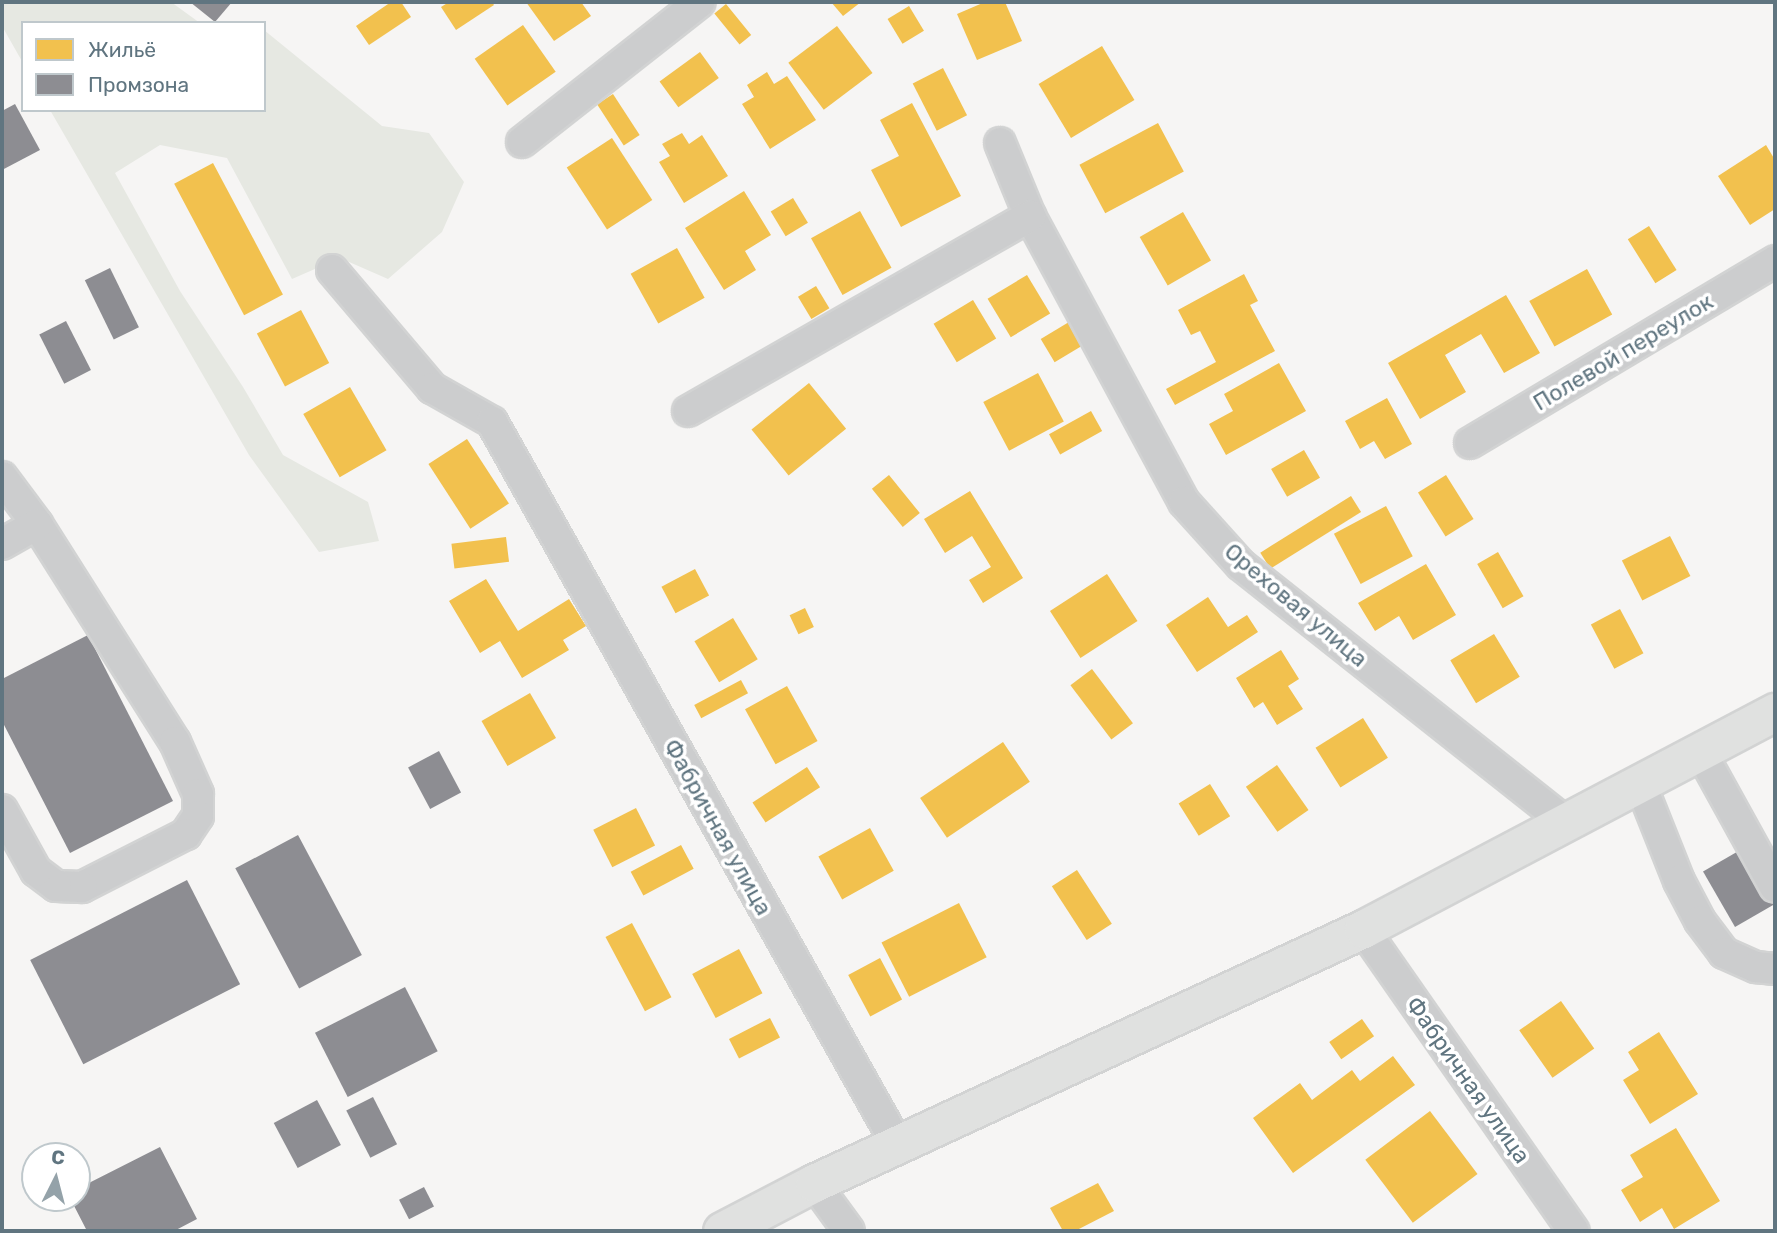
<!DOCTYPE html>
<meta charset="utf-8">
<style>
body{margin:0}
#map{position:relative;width:1777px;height:1233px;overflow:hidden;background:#f6f5f4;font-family:Rubik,sans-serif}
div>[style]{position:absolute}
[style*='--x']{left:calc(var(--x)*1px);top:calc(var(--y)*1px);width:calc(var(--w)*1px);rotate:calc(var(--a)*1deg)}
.green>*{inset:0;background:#e6e8e2}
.homes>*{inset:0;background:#f2c14e;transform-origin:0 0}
.industry>*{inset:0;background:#8d8d92;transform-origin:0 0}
.roads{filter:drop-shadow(2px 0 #d2d3d3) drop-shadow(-2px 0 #d2d3d3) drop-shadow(0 2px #d2d3d3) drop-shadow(0 -2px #d2d3d3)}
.minor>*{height:30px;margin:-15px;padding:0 15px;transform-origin:15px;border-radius:15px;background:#cccdce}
.major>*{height:37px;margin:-18.5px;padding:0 18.5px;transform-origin:18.5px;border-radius:18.5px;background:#e0e1e0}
span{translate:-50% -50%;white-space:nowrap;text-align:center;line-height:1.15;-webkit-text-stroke:7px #fff;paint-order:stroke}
.street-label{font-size:23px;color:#607580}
.frame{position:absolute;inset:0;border:4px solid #607580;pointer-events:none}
.legend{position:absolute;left:21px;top:21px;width:245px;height:91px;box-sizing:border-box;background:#fff;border:2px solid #bfc8cc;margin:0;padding:9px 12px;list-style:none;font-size:21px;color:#607580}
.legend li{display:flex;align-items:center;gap:14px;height:35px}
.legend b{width:35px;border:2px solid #bfc8cc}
.north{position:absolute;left:21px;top:1142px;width:70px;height:70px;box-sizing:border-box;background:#fff;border:2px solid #bfc8cc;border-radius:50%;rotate:6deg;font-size:19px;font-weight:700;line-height:28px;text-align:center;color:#607580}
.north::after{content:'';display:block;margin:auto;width:24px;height:32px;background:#94a2a9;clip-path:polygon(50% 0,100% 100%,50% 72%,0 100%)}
</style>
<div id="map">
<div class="green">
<div style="clip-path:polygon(2px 2px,171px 2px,200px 23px,23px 23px,23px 63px,2px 26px)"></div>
<div style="clip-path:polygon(264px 30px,382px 126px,429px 133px,464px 182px,442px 232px,388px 279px,340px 258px,292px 279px,227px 158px,160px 145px,115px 173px,180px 291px,243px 387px,283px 455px,368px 502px,379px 541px,319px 552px,249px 455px,50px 110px,264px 110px)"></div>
</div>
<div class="homes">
<div style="clip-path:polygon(391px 2px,401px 2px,411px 17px,369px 45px,356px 26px)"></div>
<div style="clip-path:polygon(449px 2px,492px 2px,494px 5px,456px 30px,441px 7px)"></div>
<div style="clip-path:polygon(526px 2px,581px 2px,591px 16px,554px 41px)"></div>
<div style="clip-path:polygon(831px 2px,861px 2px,843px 16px)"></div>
<div style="clip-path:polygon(985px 2px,1005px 2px,1022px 41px,977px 60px,957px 14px)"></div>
<div style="left:726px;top:4px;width:40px;height:15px;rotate:51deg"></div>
<div style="left:909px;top:6px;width:29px;height:25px;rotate:59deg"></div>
<div style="left:523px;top:25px;width:57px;height:59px;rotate:55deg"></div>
<div style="left:837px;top:26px;width:59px;height:61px;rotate:53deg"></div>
<div style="left:1102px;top:46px;width:63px;height:74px;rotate:59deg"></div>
<div style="left:700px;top:52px;width:32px;height:50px;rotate:54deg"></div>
<div style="left:943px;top:68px;width:53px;height:34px;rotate:63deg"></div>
<div style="clip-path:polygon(767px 72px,774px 84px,787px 76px,816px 120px,770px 149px,742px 104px,754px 97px,747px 85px)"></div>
<div style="left:613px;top:94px;width:49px;height:19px;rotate:57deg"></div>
<div style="clip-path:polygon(912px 103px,961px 196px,901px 227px,871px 170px,899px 156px,880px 120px)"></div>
<div style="left:1158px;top:123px;width:55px;height:89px;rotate:62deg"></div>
<div style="clip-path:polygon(682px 133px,689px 144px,702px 135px,728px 176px,684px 203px,659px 162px,670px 156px,662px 144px)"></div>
<div style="left:612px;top:138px;width:74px;height:54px;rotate:57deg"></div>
<div style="clip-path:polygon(1766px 145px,1775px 160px,1775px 209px,1750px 225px,1718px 176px)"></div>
<div style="left:213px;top:163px;width:149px;height:44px;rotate:62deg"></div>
<div style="clip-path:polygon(744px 191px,771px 235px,745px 251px,756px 270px,724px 290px,685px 228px)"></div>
<div style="left:793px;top:198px;width:29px;height:26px;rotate:59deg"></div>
<div style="left:860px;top:211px;width:65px;height:56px;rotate:61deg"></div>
<div style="left:1183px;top:212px;width:56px;height:50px;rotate:60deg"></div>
<div style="left:1649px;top:226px;width:52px;height:25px;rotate:58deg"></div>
<div style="left:677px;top:248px;width:57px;height:53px;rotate:61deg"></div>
<div style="left:1587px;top:269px;width:52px;height:66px;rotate:61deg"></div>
<div style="clip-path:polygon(1244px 274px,1258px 301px,1250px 305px,1275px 351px,1175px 405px,1166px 389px,1216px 362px,1200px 331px,1191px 335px,1178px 310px)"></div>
<div style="left:1027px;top:275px;width:45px;height:46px;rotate:59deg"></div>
<div style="left:816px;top:286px;width:26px;height:21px;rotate:59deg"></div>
<div style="clip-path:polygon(1506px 295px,1540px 353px,1504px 373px,1481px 334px,1445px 355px,1466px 392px,1420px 419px,1388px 363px)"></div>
<div style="left:973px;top:300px;width:45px;height:46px;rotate:59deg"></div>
<div style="left:301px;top:310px;width:60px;height:50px;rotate:62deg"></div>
<div style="left:1069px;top:322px;width:27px;height:33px;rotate:59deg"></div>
<div style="clip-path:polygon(1279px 363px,1306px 411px,1226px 455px,1209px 424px,1233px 411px,1224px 394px)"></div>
<div style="left:1038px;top:373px;width:55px;height:62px;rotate:62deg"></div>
<div style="left:809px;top:383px;width:59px;height:74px;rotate:51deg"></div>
<div style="left:350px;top:387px;width:73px;height:54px;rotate:60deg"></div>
<div style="clip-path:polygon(1387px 398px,1412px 444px,1385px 459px,1374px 441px,1360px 449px,1345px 421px)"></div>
<div style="left:1091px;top:411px;width:23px;height:48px;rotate:61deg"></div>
<div style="left:467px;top:439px;width:77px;height:46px;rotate:57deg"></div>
<div style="left:1304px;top:450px;width:32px;height:38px;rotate:60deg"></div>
<div style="left:889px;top:475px;width:49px;height:22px;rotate:51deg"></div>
<div style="left:1446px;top:475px;width:52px;height:33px;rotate:58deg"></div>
<div style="clip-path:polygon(970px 491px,1023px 578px,983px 603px,969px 580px,991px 567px,972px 536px,945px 553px,924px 519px)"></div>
<div style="left:1351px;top:496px;width:19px;height:107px;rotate:58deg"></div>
<div style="left:1386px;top:506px;width:57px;height:59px;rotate:62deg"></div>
<div style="left:1670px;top:536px;width:45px;height:54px;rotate:63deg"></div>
<div style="left:506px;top:537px;width:25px;height:55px;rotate:83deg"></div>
<div style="left:1498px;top:552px;width:51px;height:24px;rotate:60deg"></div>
<div style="clip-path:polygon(1426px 564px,1456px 615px,1413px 640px,1399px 616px,1375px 631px,1358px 603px)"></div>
<div style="left:695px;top:569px;width:30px;height:38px;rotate:62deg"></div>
<div style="left:1107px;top:574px;width:56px;height:68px;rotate:57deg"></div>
<div style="clip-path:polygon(486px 579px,518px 631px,569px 599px,586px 626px,563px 640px,569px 650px,522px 678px,500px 641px,480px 653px,449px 601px)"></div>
<div style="clip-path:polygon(1208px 597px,1228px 627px,1247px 615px,1258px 632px,1197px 672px,1166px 625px)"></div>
<div style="left:805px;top:608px;width:21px;height:17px;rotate:65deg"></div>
<div style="left:1620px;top:609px;width:50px;height:33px;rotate:62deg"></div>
<div style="left:733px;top:618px;width:48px;height:45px;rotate:59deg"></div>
<div style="left:1494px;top:634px;width:50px;height:51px;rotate:59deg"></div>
<div style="clip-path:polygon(1281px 650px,1299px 679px,1288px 686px,1303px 709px,1277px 725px,1263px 702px,1254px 708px,1236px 678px)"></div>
<div style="left:1092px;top:669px;width:68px;height:27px;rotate:53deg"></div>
<div style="left:741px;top:680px;width:15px;height:53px;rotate:62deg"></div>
<div style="left:787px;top:686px;width:63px;height:48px;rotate:61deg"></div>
<div style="left:530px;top:693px;width:52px;height:56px;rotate:60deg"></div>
<div style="left:1363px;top:718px;width:47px;height:56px;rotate:58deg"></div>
<div style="left:1003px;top:742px;width:48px;height:100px;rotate:56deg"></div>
<div style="left:1277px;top:765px;width:55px;height:38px;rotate:55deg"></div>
<div style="left:807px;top:767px;width:24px;height:65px;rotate:57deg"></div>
<div style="left:1210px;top:784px;width:38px;height:37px;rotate:58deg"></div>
<div style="left:636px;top:808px;width:42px;height:48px;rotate:63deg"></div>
<div style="left:870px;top:828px;width:49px;height:59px;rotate:61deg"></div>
<div style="left:681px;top:845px;width:27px;height:57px;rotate:62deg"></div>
<div style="left:1077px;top:870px;width:64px;height:30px;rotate:57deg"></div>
<div style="left:959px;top:903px;width:61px;height:87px;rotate:63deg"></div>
<div style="left:632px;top:923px;width:84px;height:30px;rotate:62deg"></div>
<div style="left:739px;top:949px;width:50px;height:53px;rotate:62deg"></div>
<div style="left:880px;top:958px;width:47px;height:36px;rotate:62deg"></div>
<div style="left:1561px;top:1001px;width:58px;height:51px;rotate:55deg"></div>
<div style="left:770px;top:1018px;width:22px;height:46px;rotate:63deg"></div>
<div style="left:1362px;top:1019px;width:21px;height:40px;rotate:55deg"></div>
<div style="clip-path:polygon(1659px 1032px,1698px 1094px,1650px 1124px,1623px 1080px,1639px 1070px,1628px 1052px)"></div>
<div style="clip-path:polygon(1393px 1056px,1415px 1085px,1293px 1173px,1253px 1118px,1300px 1083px,1312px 1100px,1352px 1070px,1360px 1081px)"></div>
<div style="left:1430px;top:1111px;width:79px;height:81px;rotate:53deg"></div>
<div style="clip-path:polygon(1676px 1128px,1720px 1201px,1674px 1229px,1662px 1208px,1640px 1222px,1621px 1190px,1643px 1177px,1630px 1155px)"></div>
<div style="clip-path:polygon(1098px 1183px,1114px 1211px,1075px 1231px,1063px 1231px,1050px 1208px)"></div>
</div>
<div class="industry">
<div style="clip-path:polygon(190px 2px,232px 2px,215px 22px)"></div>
<div style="clip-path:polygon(15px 104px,40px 150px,2px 170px,2px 111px)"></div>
<div style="left:110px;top:268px;width:66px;height:28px;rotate:64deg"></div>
<div style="left:66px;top:321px;width:55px;height:30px;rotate:63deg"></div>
<div style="clip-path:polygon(88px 635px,173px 801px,70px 853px,2px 721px,2px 679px)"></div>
<div style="left:439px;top:751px;width:47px;height:35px;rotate:62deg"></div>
<div style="left:298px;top:835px;width:136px;height:71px;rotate:62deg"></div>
<div style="left:1742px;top:849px;width:64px;height:45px;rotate:60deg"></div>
<div style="left:187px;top:880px;width:117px;height:176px;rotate:63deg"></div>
<div style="left:405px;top:987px;width:72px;height:101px;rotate:63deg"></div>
<div style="left:373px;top:1097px;width:53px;height:30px;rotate:63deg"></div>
<div style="left:317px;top:1100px;width:51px;height:49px;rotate:62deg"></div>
<div style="clip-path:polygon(160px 1147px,197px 1219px,174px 1231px,87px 1231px,70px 1198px,77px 1198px,77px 1189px)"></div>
<div style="left:424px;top:1187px;width:22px;height:28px;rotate:63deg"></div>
</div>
<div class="roads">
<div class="minor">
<div style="--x:522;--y:142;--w:226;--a:-38.2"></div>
<div style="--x:1000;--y:143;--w:79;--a:67.7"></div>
<div style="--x:1030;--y:216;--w:325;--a:61.7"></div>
<div style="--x:1184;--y:502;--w:85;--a:47.9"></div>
<div style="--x:1241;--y:565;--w:414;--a:38.4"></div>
<div style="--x:332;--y:270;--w:155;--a:49.7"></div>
<div style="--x:432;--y:388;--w:69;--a:29.5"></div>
<div style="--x:492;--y:422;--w:828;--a:60.71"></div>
<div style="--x:688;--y:411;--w:394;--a:-29.7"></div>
<div style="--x:1470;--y:443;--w:355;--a:-30.8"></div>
<div style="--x:2;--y:477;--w:59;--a:53.3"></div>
<div style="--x:37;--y:524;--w:258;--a:57.7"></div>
<div style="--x:175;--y:742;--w:57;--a:66.1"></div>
<div style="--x:198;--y:794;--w:22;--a:90"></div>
<div style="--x:198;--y:816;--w:22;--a:124"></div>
<div style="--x:186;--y:834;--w:117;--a:153"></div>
<div style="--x:82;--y:887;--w:26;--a:-178"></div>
<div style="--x:56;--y:886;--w:25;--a:-143"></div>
<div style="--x:36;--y:871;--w:70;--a:-119.1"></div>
<div style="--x:2;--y:544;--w:40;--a:-29.7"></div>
<div style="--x:1700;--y:751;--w:155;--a:61.1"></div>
<div style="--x:1640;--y:783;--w:105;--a:68.3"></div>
<div style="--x:1679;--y:881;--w:45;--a:62.3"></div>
<div style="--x:1700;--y:921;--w:40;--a:53"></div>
<div style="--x:1724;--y:953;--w:35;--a:24"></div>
<div style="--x:1756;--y:967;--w:19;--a:6"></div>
<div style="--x:1363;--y:929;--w:368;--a:55.1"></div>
<div style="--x:814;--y:1183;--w:59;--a:53.9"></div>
</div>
<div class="major">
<div style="--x:722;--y:1231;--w:104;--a:-27.6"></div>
<div style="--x:814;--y:1183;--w:605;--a:-24.83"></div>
<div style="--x:1363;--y:929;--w:466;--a:-27.8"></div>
</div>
</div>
<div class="street-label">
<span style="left:1623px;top:352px;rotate:-31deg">Полевой переулок</span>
<span style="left:1296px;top:605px;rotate:40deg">Ореховая улица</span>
<span style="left:718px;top:827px;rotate:61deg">Фабричная улица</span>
<span style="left:1468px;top:1080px;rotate:55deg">Фабричная улица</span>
</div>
<div class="frame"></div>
<ul class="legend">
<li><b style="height:19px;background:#f2c14e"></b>Жильё</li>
<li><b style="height:19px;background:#8d8d92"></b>Промзона</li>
</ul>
<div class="north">С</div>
</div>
